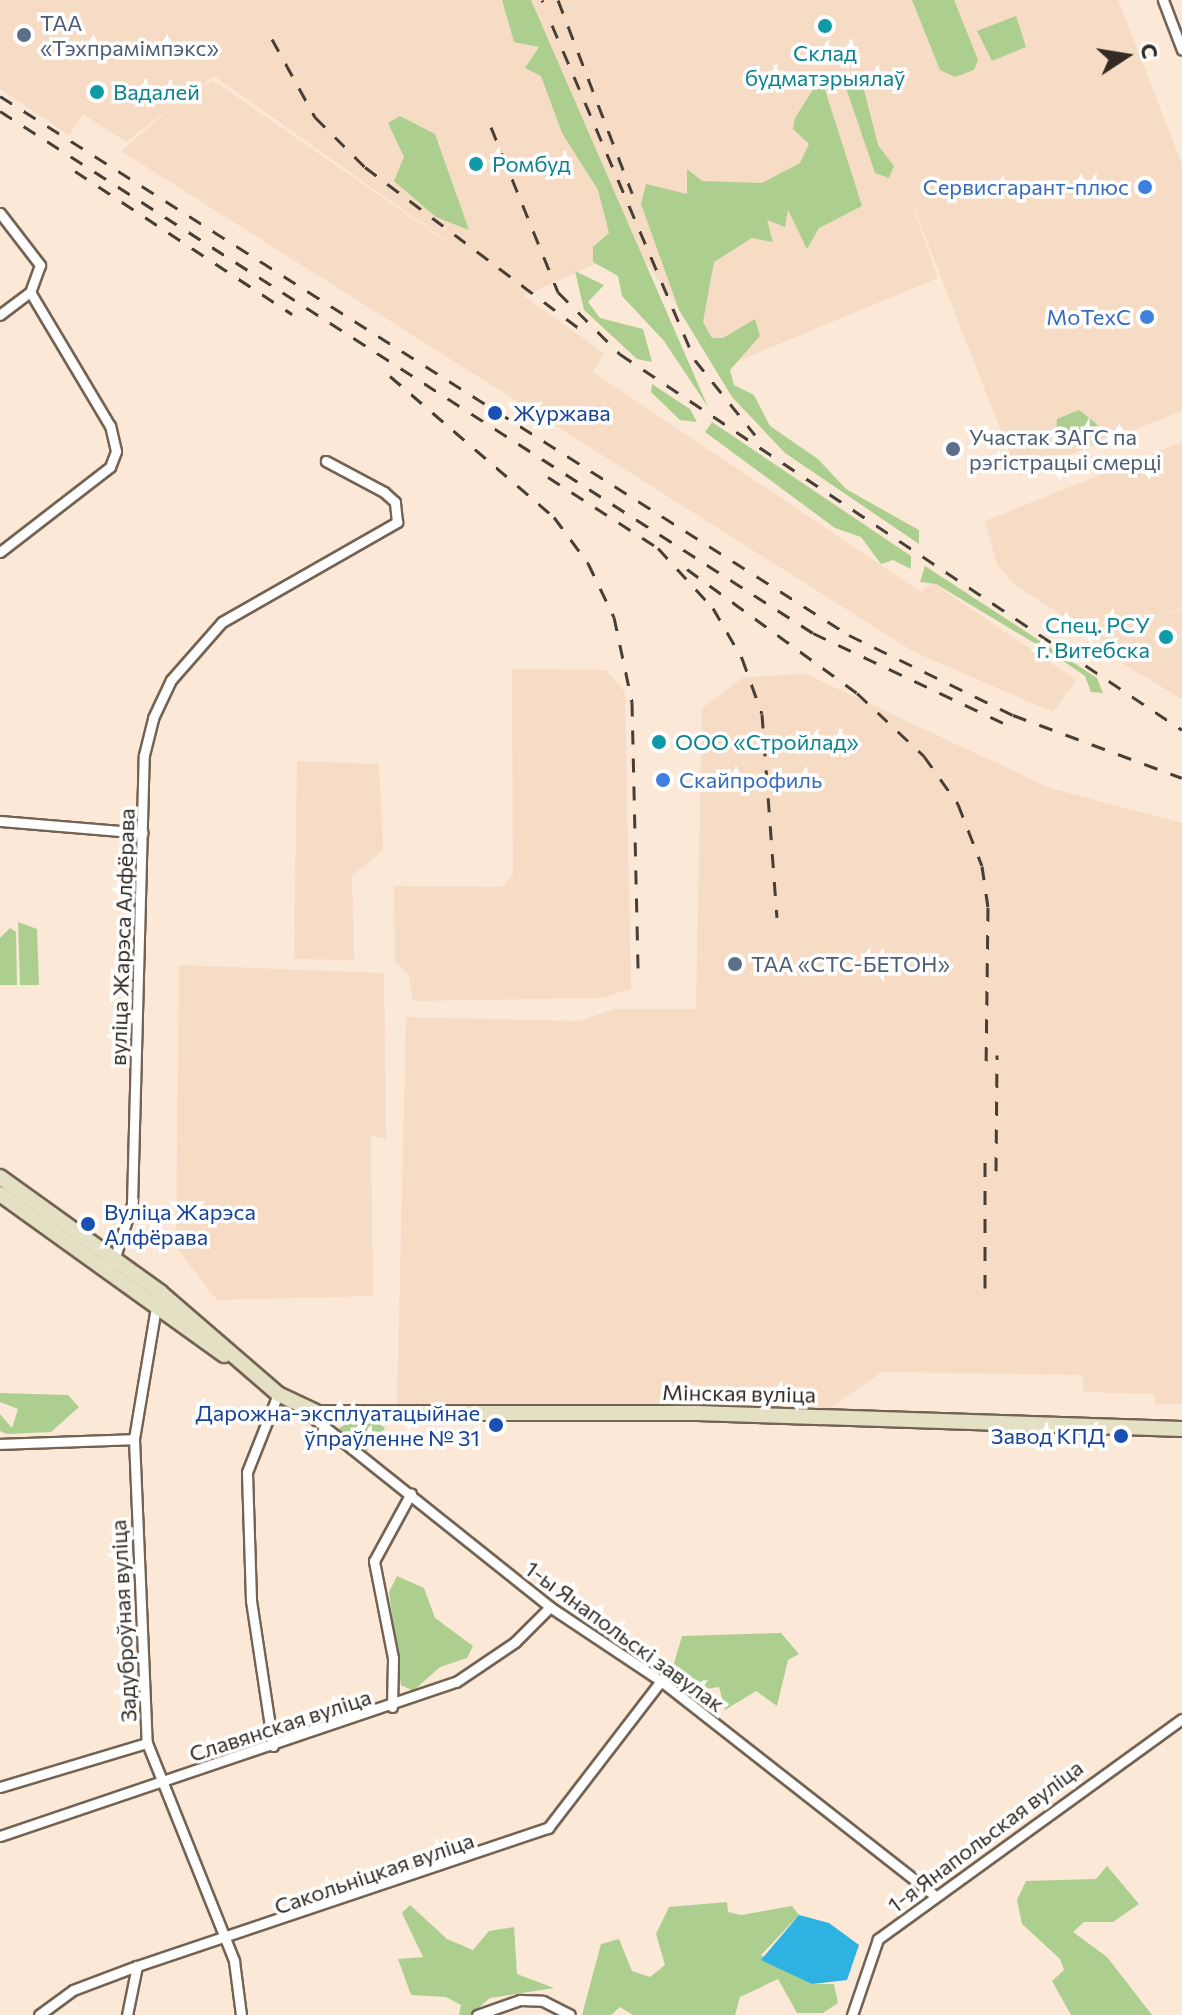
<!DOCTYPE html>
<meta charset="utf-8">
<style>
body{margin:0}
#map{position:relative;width:1182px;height:2015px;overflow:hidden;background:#fce8d6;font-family:Commissioner,sans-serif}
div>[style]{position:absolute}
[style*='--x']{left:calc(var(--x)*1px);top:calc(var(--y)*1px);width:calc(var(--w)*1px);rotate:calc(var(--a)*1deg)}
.built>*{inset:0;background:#f6dcc4}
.green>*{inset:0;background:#accf90}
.water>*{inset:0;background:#2eb2e2}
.roads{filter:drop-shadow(2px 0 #746353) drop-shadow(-2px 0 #746353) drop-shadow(0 2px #746353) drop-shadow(0 -2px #746353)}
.street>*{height:9px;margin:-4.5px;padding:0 4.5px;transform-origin:4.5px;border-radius:4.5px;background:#fff}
.secondary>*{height:14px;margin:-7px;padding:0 7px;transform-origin:7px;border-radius:7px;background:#e3e0c4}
.rail>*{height:3px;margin-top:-1.5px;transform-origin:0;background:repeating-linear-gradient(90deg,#473e36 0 14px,transparent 0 28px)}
.dots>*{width:22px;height:22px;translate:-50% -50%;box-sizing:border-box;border:4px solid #fff;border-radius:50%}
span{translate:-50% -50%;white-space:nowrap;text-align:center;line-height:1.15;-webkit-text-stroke:7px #fff;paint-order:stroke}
.service-label{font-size:22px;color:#4e5e75}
.left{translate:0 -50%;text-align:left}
.culture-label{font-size:22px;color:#0d838f}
.right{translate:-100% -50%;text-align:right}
.shop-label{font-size:22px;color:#366cbe}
.transit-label{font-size:22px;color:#164399}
.street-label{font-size:22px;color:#322a23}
.north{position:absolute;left:1086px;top:16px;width:80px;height:80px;-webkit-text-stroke:6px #fff;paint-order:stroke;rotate:78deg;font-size:22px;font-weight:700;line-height:32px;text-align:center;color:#322a23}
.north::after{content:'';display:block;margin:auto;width:28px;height:36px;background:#322a23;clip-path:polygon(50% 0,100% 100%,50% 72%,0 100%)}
</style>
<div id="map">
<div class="built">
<div style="clip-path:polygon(evenodd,0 0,1118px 0,1182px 164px,1182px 411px,1018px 475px,904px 182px,938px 278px,721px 368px,634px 246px,524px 296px,604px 353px,593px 372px,921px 592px,933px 583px,1076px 680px,1053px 712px,914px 652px,121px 151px,176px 104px,126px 142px,83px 114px,69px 135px,0 89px,0 0,214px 76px,454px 246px,454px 247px,213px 80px,194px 91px,214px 76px)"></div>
<div style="clip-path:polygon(1182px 442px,1182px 607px,1105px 643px,1015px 585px,997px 565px,985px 521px)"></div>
<div style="clip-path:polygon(1182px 608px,1182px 699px,1098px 649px,1123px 635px)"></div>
<div style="clip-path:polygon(512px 669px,606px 670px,625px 692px,631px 989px,601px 998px,413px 1001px,408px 973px,395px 962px,394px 886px,502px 887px,513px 875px)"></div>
<div style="clip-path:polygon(806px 674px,1050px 788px,1182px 823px,1182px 1404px,1155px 1404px,1154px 1394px,1084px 1392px,1082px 1375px,882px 1372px,830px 1408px,397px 1406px,406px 1017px,579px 1021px,615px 1009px,696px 1009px,702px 708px,744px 677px)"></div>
<div style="clip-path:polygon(297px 761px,379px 764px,383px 851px,352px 875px,354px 960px,294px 959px)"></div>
<div style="clip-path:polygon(179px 965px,384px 973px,386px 1139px,371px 1136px,373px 1296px,217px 1300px,176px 1247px)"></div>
</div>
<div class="green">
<div style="clip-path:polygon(502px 0,531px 0,708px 407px,664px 341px,622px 296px,618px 276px,593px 262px,593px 247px,609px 233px,598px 190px,562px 133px,541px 76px,525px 68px,539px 47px,514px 42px)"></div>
<div style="clip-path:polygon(912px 0,954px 0,978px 60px,974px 70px,955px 77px,940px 70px)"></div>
<div style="clip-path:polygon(1016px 16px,1026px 47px,992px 61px,977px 31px)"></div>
<div style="clip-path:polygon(841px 73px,863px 86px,878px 145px,894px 166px,889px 178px,875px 173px)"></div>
<div style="clip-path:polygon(821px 77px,862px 206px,819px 228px,807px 249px,788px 210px,785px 227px,767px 220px,773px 242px,752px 238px,714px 262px,703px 322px,712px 338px,723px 338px,755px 319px,760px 336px,730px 370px,734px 385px,754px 395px,770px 426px,818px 459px,846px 489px,919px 530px,919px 544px,785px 453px,732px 397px,679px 310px,641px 204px,646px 184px,687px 194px,687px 169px,702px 181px,762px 183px,800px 163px,809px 144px,793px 129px,795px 118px)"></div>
<div style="clip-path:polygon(400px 116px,435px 134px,469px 230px,436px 217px,394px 181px,404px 157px,388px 123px)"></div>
<div style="clip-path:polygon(575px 271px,604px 285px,588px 302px,600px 318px,643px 329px,652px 362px,637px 359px,584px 310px)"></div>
<div style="clip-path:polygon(652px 384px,690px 409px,697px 422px,680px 420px,651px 392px)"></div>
<div style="clip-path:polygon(1079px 410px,1098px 425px,1067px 439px,1056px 435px,1057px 419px)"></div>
<div style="clip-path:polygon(712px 422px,911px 556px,911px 569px,893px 560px,881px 564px,861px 537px,835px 528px,705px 432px)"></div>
<div style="clip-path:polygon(925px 566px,1097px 678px,1103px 693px,1091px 692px,1085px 676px,1056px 656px,936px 584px,920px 582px)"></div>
<div style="clip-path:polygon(18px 922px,37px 929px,39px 985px,20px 985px)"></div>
<div style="clip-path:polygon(10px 928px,16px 932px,17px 985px,0 985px,0 938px)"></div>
<div style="clip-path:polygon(0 1393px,68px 1395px,79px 1407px,51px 1432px,7px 1434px,0 1431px,0 1414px,12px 1428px,18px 1409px,0 1402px)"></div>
<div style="clip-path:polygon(347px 1423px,379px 1424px,385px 1428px,367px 1451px,338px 1429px)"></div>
<div style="clip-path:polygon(397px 1576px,424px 1588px,435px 1618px,473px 1646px,467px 1658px,440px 1667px,413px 1691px,401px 1685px,389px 1592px)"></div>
<div style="clip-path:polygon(781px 1633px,799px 1654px,788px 1660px,777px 1706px,756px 1691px,725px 1710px,719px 1687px,687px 1692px,670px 1677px,682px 1636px)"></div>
<div style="clip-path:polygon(1107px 1866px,1139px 1904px,1113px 1922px,1084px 1922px,1073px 1932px,1107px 1957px,1152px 2015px,1071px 2015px,1052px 1981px,1064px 1970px,1060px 1959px,1022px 1924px,1017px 1900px,1026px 1881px,1096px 1879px)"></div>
<div style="clip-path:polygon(727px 1902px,728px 1912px,741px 1915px,792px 1906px,799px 1915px,761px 1955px,812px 1984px,834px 1984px,838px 2003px,823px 2013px,797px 2013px,778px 1979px,740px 1997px,735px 2015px,633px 2015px,620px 2007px,611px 2015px,582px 2015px,601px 1944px,619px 1939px,632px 1971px,650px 1977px,665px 1965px,656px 1934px,669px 1907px)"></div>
<div style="clip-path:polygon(410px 1905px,447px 1939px,473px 1950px,489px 1931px,514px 1927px,517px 1974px,554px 1988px,490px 1998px,470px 2015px,459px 2015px,461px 2005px,446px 1997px,411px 1995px,398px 1959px,423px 1957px,402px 1913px)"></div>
</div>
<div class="water">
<div style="clip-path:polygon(799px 1915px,829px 1923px,859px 1945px,847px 1980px,812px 1984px,761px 1960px)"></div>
</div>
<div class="roads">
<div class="street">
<div style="--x:1163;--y:0;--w:53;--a:69.2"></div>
<div style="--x:0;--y:213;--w:66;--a:52.4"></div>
<div style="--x:40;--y:265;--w:29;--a:110"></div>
<div style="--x:30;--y:292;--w:38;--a:143"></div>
<div style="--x:0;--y:552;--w:139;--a:-37.7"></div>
<div style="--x:110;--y:467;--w:17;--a:-69"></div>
<div style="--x:116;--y:451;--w:26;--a:-103"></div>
<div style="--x:110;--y:426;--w:156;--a:-120.8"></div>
<div style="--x:0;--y:821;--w:143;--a:4.8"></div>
<div style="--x:113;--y:1263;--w:62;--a:-72.1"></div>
<div style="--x:132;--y:1204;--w:449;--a:-88.5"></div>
<div style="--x:144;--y:755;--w:38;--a:-76"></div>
<div style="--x:153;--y:718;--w:42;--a:-64.7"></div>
<div style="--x:171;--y:680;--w:77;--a:-48.7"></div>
<div style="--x:222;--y:622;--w:202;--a:-29.7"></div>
<div style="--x:397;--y:522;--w:20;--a:-96"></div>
<div style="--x:395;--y:502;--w:15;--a:-138"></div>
<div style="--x:384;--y:492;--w:66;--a:-151.9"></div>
<div style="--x:156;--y:1307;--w:134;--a:99.5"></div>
<div style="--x:134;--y:1439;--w:304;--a:87.6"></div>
<div style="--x:147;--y:1743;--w:235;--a:68.2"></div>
<div style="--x:234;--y:1961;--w:54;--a:82.6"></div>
<div style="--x:306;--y:1412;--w:312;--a:38.6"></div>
<div style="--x:550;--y:1607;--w:133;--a:33.7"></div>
<div style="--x:661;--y:1681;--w:345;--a:38.1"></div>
<div style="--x:0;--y:1444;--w:134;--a:-2.1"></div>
<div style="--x:392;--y:1707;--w:49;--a:-88.8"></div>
<div style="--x:393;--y:1658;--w:99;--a:-101.1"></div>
<div style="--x:374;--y:1561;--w:77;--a:-61.4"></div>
<div style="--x:273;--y:1746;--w:148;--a:-98.6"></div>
<div style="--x:251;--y:1600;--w:128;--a:-91.8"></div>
<div style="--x:247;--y:1472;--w:84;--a:-68.3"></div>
<div style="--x:0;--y:1787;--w:153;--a:-16.7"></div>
<div style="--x:0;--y:1836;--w:481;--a:-18.7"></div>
<div style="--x:456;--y:1682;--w:71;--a:-34.1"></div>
<div style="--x:515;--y:1642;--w:49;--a:-45"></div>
<div style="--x:39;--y:2015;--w:42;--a:-36.3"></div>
<div style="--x:73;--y:1990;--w:68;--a:-20.6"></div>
<div style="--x:137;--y:1966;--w:434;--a:-18.6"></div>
<div style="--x:548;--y:1828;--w:185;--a:-52.5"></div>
<div style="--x:127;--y:2015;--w:50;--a:-78.5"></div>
<div style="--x:477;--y:2015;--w:46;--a:-19.2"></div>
<div style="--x:520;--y:2000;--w:23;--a:2"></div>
<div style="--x:543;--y:2001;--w:30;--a:27"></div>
<div style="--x:852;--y:2015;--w:80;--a:-71.1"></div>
<div style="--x:878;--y:1939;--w:375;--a:-35.9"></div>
</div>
<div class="secondary">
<div style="--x:0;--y:1177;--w:197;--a:35.7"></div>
<div style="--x:160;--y:1292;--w:156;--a:40.8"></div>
<div style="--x:278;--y:1394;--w:44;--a:25.4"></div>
<div style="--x:318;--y:1413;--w:379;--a:0"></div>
<div style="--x:697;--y:1413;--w:485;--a:1.9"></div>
<div style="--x:0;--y:1194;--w:276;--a:35.7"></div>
</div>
</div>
<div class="rail">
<div style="--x:542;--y:0;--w:2;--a:63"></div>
<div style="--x:558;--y:0;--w:207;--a:69"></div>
<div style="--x:552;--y:25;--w:364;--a:66.9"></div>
<div style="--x:695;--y:360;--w:96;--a:51.3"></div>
<div style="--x:272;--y:39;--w:89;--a:61.1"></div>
<div style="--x:315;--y:117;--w:71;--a:45"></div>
<div style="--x:365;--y:167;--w:268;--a:37"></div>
<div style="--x:0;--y:96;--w:1006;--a:32.41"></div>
<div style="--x:849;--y:635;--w:182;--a:26"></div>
<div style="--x:1013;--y:715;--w:180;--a:20.4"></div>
<div style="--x:0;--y:111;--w:966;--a:32.7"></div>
<div style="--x:813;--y:633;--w:222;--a:25.3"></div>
<div style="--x:491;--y:127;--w:178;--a:67.9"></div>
<div style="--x:558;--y:292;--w:88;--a:45"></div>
<div style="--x:620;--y:354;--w:676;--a:33.78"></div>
<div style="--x:75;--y:171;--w:260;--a:33.4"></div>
<div style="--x:390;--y:376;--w:216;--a:40.7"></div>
<div style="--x:554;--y:517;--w:57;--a:53.5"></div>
<div style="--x:588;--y:563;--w:60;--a:64.3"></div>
<div style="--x:614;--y:617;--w:87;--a:78"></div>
<div style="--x:632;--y:702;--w:270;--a:88.7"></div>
<div style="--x:548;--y:477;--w:131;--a:32.8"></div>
<div style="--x:658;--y:548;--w:81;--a:47.5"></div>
<div style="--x:713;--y:608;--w:58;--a:59.9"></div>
<div style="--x:742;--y:658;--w:59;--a:70.3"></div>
<div style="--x:762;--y:714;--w:204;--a:85.8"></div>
<div style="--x:687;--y:569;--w:210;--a:36.1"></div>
<div style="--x:857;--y:693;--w:92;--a:43.2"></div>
<div style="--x:924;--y:756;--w:59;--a:54.7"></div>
<div style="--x:958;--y:804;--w:66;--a:68.8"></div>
<div style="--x:982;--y:866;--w:41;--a:81.7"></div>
<div style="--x:988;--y:907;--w:166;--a:90.7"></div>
<div style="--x:996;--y:1171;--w:116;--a:-89.5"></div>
<div style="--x:985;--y:1288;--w:133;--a:-90"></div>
</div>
<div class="dots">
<div style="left:825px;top:26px;background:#0f9aa8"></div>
<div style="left:24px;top:35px;background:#5c6f8a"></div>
<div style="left:97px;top:92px;background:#0f9aa8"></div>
<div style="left:476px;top:164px;background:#0f9aa8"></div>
<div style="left:1145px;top:187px;background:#3f7fe0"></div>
<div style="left:1147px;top:317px;background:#3f7fe0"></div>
<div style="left:495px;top:413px;background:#1a4fb4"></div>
<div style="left:953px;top:449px;background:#5c6f8a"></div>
<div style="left:1166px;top:637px;background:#0f9aa8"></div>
<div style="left:659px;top:742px;background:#0f9aa8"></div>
<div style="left:663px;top:780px;background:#3f7fe0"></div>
<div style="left:735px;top:964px;background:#5c6f8a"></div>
<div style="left:88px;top:1224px;background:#1a4fb4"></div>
<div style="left:496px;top:1425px;background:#1a4fb4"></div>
<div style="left:1121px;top:1436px;background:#1a4fb4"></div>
</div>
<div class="service-label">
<span class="left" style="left:40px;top:35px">ТАА<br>«Тэхпрамімпэкс»</span>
<span class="left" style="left:969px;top:449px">Участак ЗАГС па<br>рэгістрацыі смерці</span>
<span class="left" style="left:751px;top:964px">ТАА «СТС-БЕТОН»</span>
</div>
<div class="culture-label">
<span style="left:825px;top:65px">Склад<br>будматэрыялаў</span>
<span class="left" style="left:113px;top:92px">Вадалей</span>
<span class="left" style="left:492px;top:164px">Ромбуд</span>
<span class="right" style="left:1150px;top:637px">Спец. РСУ<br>г. Витебска</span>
<span class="left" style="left:675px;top:742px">ООО «Стройлад»</span>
</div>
<div class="shop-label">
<span class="right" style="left:1129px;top:187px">Сервисгарант-плюс</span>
<span class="right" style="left:1131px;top:317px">MoTexC</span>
<span class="left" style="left:679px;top:780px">Скайпрофиль</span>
</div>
<div class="transit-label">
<span class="left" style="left:513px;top:413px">Журжава</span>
<span class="left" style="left:104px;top:1224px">Вуліца Жарэса<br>Алфёрава</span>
<span class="right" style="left:480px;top:1425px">Дарожна-эксплуатацыйнае<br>ўпраўленне № 31</span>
<span class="right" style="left:1105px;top:1436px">Завод КПД</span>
</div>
<div class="street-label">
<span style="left:122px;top:937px;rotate:-88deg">вуліца Жарэса Алфёрава</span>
<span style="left:739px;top:1393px;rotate:1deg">Мінская вуліца</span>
<span style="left:123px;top:1621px;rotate:-93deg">Задуброўная вуліца</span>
<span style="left:625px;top:1636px;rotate:36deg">1-ы Янапольскі завулак</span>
<span style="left:280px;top:1725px;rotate:-18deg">Славянская вуліца</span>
<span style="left:985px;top:1836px;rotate:-37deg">1-я Янапольская вуліца</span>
<span style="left:374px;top:1873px;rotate:-19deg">Сакольніцкая вуліца</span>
</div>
<div class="north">С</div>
</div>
